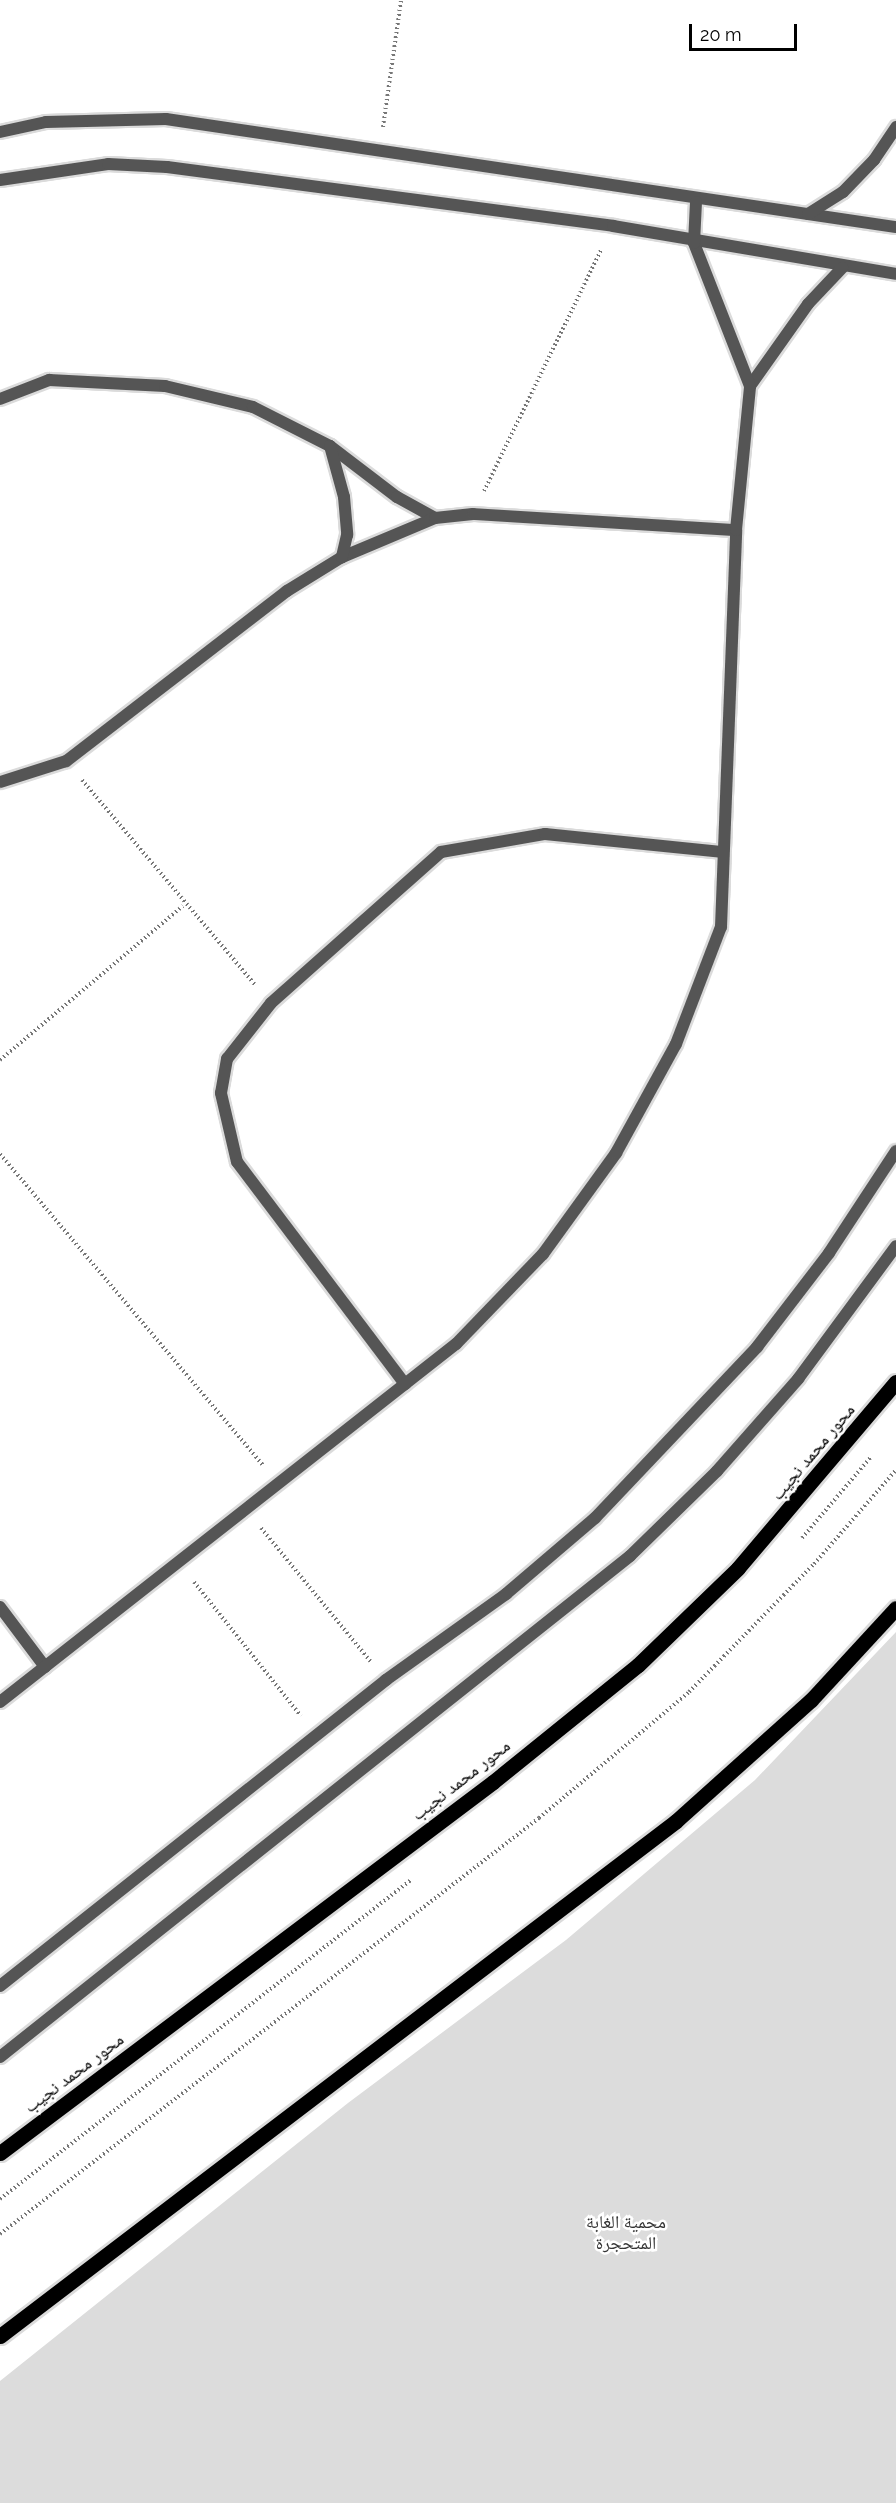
<!DOCTYPE html>
<meta charset="utf-8">
<style>
body{margin:0}
#map{position:relative;width:896px;height:2503px;overflow:hidden;background:#fff;font-family:Raleway,"Noto Naskh Arabic",sans-serif}
div>[style]{position:absolute}
[style*='--x']{left:calc(var(--x)*1px);top:calc(var(--y)*1px);width:calc(var(--w)*1px);rotate:calc(var(--a)*1deg)}
.green>*{inset:0;background:#dcdcdc}
.path>*{height:4px;margin-top:-2px;transform-origin:0;background:repeating-linear-gradient(90deg,#777 0 1.5px,transparent 0 4.5px)}
.roads{filter:drop-shadow(2px 0 #dbdbdb) drop-shadow(-2px 0 #dbdbdb) drop-shadow(0 2px #dbdbdb) drop-shadow(0 -2px #dbdbdb)}
.minor>*{height:12px;margin:-6px;padding:0 6px;transform-origin:6px;border-radius:6px;background:#555}
.tertiary>*{height:12px;margin:-6px;padding:0 6px;transform-origin:6px;border-radius:6px;background:#555}
.primary>*{height:15px;margin:-7.5px;padding:0 7.5px;transform-origin:7.5px;border-radius:7.5px;background:#000}
span{translate:-50% -50%;white-space:nowrap;text-align:center;line-height:1.15;-webkit-text-stroke:5px #fff;paint-order:stroke}
.street-label{font-size:18px;color:#000}
.park-label{font-size:18px;color:#333}
.scale{position:absolute;left:689px;top:24px;width:108px;height:27px;box-sizing:border-box;border:3px solid #000;border-top:0;padding-left:8px;font-size:18px;line-height:21px;white-space:nowrap;color:#000;-webkit-text-stroke:4px #fff;paint-order:stroke}
</style>
<div id="map">
<div class="green">
<div style="clip-path:polygon(896px 1632px,896px 2503px,0 2503px,0 2381px,348px 2103px,566px 1940px,755px 1780px)"></div>
</div>
<div class="path">
<div style="--x:383;--y:127;--w:128;--a:-81.9"></div>
<div style="--x:484;--y:491;--w:268;--a:-64.1"></div>
<div style="--x:82;--y:780;--w:268;--a:49.8"></div>
<div style="--x:0;--y:1060;--w:239;--a:-40.1"></div>
<div style="--x:0;--y:1154;--w:407;--a:49.8"></div>
<div style="--x:261;--y:1528;--w:173;--a:50.6"></div>
<div style="--x:802;--y:1538;--w:106;--a:-49.6"></div>
<div style="--x:194;--y:1582;--w:171;--a:51.4"></div>
<div style="--x:0;--y:2199;--w:520;--a:-37.82"></div>
<div style="--x:0;--y:2234;--w:681;--a:-37.66"></div>
<div style="--x:539;--y:1818;--w:196;--a:-40"></div>
<div style="--x:689;--y:1692;--w:179;--a:-45.7"></div>
<div style="--x:814;--y:1564;--w:125;--a:-48.9"></div>
</div>
<div class="roads">
<div class="minor">
<div style="--x:0;--y:132;--w:47;--a:-12.3"></div>
<div style="--x:46;--y:122;--w:120;--a:-1.4"></div>
<div style="--x:166;--y:119;--w:738;--a:8.42"></div>
<div style="--x:0;--y:180;--w:109;--a:-8.4"></div>
<div style="--x:108;--y:164;--w:59;--a:2.9"></div>
<div style="--x:167;--y:167;--w:450;--a:7.5"></div>
<div style="--x:613;--y:226;--w:287;--a:9.6"></div>
<div style="--x:808;--y:214;--w:41;--a:-32.2"></div>
<div style="--x:843;--y:192;--w:45;--a:-45.9"></div>
<div style="--x:874;--y:160;--w:40;--a:-56"></div>
<div style="--x:750;--y:386;--w:100;--a:-54.7"></div>
<div style="--x:808;--y:304;--w:50;--a:-46.6"></div>
<div style="--x:0;--y:399;--w:53;--a:-21.2"></div>
<div style="--x:49;--y:380;--w:116;--a:3"></div>
<div style="--x:165;--y:386;--w:90;--a:13.4"></div>
<div style="--x:253;--y:407;--w:86;--a:26.9"></div>
<div style="--x:330;--y:446;--w:84;--a:37.3"></div>
<div style="--x:397;--y:497;--w:43;--a:28.9"></div>
<div style="--x:435;--y:518;--w:101;--a:157.2"></div>
<div style="--x:342;--y:557;--w:65;--a:148.3"></div>
<div style="--x:287;--y:591;--w:279;--a:142.4"></div>
<div style="--x:66;--y:761;--w:69;--a:162.3"></div>
<div style="--x:330;--y:446;--w:53;--a:74.6"></div>
<div style="--x:344;--y:497;--w:38;--a:85"></div>
<div style="--x:347;--y:535;--w:23;--a:103"></div>
<div style="--x:435;--y:518;--w:38;--a:-6"></div>
<div style="--x:473;--y:514;--w:263;--a:3.5"></div>
<div style="--x:405;--y:1384;--w:278;--a:-127.1"></div>
<div style="--x:237;--y:1162;--w:71;--a:-103.1"></div>
<div style="--x:221;--y:1093;--w:35;--a:-80"></div>
<div style="--x:227;--y:1059;--w:71;--a:-51.8"></div>
<div style="--x:271;--y:1003;--w:227;--a:-41.6"></div>
<div style="--x:441;--y:852;--w:106;--a:-9.8"></div>
<div style="--x:545;--y:834;--w:177;--a:5.8"></div>
<div style="--x:0;--y:1607;--w:75;--a:53.1"></div>
<div style="--x:0;--y:1702;--w:580;--a:-38.14"></div>
<div style="--x:456;--y:1344;--w:125;--a:-46"></div>
<div style="--x:543;--y:1254;--w:125;--a:-54.1"></div>
<div style="--x:616;--y:1153;--w:124;--a:-61.2"></div>
<div style="--x:676;--y:1044;--w:125;--a:-69"></div>
<div style="--x:721;--y:927;--w:397;--a:-87.8"></div>
<div style="--x:736;--y:530;--w:145;--a:-84.4"></div>
<div style="--x:750;--y:386;--w:154;--a:-111.4"></div>
<div style="--x:694;--y:243;--w:41;--a:-87.2"></div>
</div>
<div class="tertiary">
<div style="--x:0;--y:1986;--w:493;--a:-38.4"></div>
<div style="--x:386;--y:1680;--w:148;--a:-35.6"></div>
<div style="--x:506;--y:1594;--w:117;--a:-40.5"></div>
<div style="--x:595;--y:1518;--w:236;--a:-46.5"></div>
<div style="--x:757;--y:1347;--w:118;--a:-52.5"></div>
<div style="--x:829;--y:1253;--w:122;--a:-56.7"></div>
<div style="--x:0;--y:2057;--w:805;--a:-38.49"></div>
<div style="--x:630;--y:1556;--w:122;--a:-44.3"></div>
<div style="--x:717;--y:1471;--w:123;--a:-48.6"></div>
<div style="--x:798;--y:1379;--w:165;--a:-53.6"></div>
</div>
<div class="primary">
<div style="--x:0;--y:2153;--w:617;--a:-36.96"></div>
<div style="--x:493;--y:1782;--w:186;--a:-38.9"></div>
<div style="--x:638;--y:1665;--w:139;--a:-44.1"></div>
<div style="--x:738;--y:1568;--w:244;--a:-49.7"></div>
<div style="--x:0;--y:2336;--w:850;--a:-37.3"></div>
<div style="--x:676;--y:1821;--w:181;--a:-41.9"></div>
<div style="--x:811;--y:1700;--w:125;--a:-47.3"></div>
</div>
</div>
<div class="street-label">
<span style="left:813px;top:1452px;rotate:-50deg">محور محمد نجيب</span>
<span style="left:461px;top:1780px;rotate:-38deg">محور محمد نجيب</span>
<span style="left:74px;top:2073px;rotate:-37deg">محور محمد نجيب</span>
</div>
<div class="park-label">
<span style="left:626px;top:2233px">محمية الغابة<br>المتحجرة</span>
</div>
<div class="scale">20 m</div>
</div>
